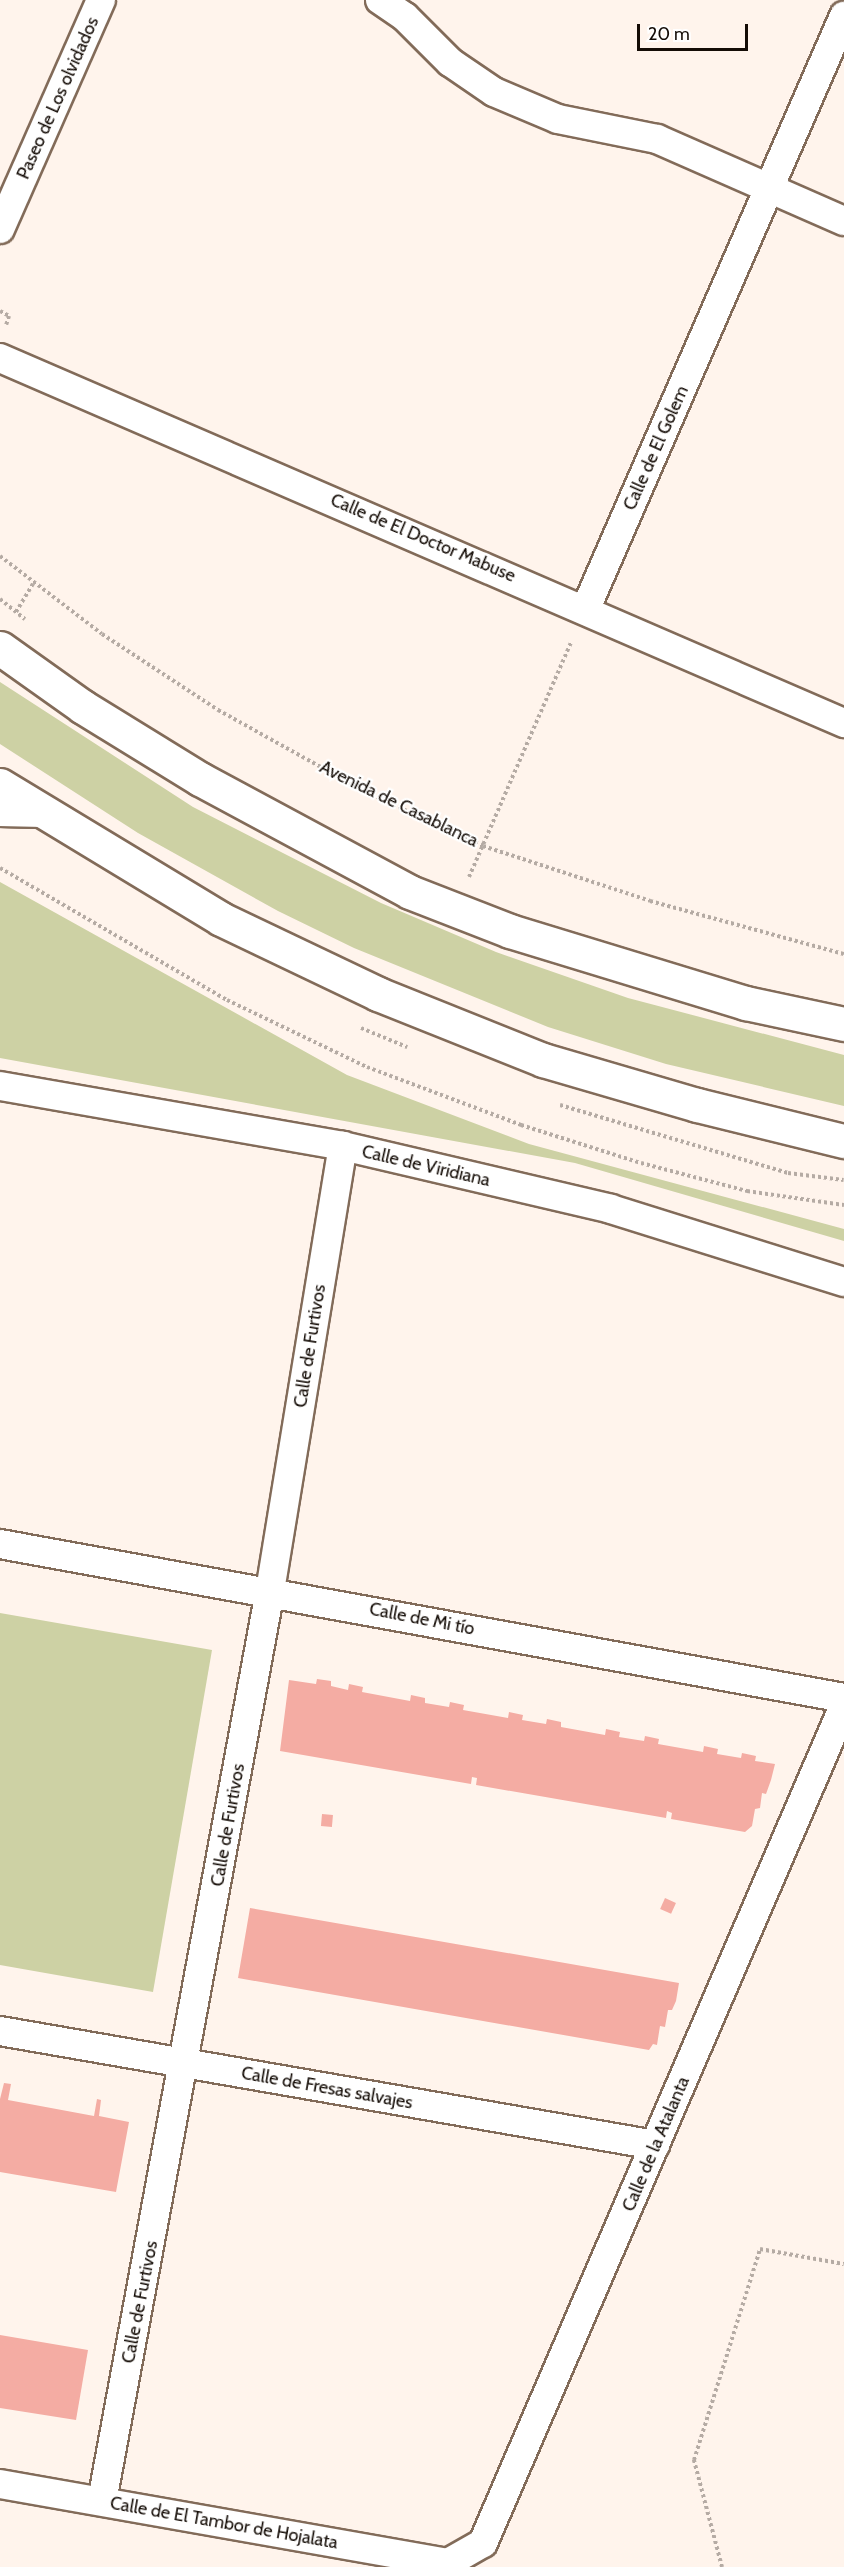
<!DOCTYPE html>
<meta charset="utf-8">
<style>
body{margin:0}
#map{position:relative;width:844px;height:2567px;overflow:hidden;background:#fff4ec;font-family:Cabin,sans-serif}
div>[style]{position:absolute}
[style*='--x']{left:calc(var(--x)*1px);top:calc(var(--y)*1px);width:calc(var(--w)*1px);rotate:calc(var(--a)*1deg)}
.green>*{inset:0;background:#cdd1a4}
.building>*{inset:0;background:#f4aca3;transform-origin:0 0}
.path>*{height:4px;margin-top:-2px;transform-origin:0;background:repeating-linear-gradient(90deg,#b5aba4 0 3px,transparent 0 6px)}
.roads{filter:drop-shadow(2px 0 #826b59) drop-shadow(-2px 0 #826b59) drop-shadow(0 2px #826b59) drop-shadow(0 -2px #826b59)}
.minor>*{height:28px;margin:-14px;padding:0 14px;transform-origin:14px;border-radius:14px;background:#fff}
.secondary>*{height:33px;margin:-16.5px;padding:0 16.5px;transform-origin:16.5px;border-radius:16.5px;background:#fff}
span{translate:-50% -50%;white-space:nowrap;text-align:center;line-height:1.15;-webkit-text-stroke:4.5px #fff;paint-order:stroke}
.street-label{font-size:18px;color:#140c06}
.scale{position:absolute;left:637px;top:24px;width:111px;height:27px;box-sizing:border-box;border:3px solid #140c06;border-top:0;padding-left:8px;font-size:18px;line-height:21px;white-space:nowrap;color:#140c06;-webkit-text-stroke:4px #fff;paint-order:stroke}
</style>
<div id="map">
<div class="green">
<div style="clip-path:polygon(0 682px,193px 807px,381px 903px,496px 952px,628px 998px,844px 1055px,844px 1106px,666px 1064px,548px 1027px,354px 948px,278px 911px,138px 833px,0 744px)"></div>
<div style="clip-path:polygon(0 882px,347px 1075px,529px 1144px,844px 1229px,844px 1241px,575px 1163px,0 1058px)"></div>
<div style="clip-path:polygon(0 1613px,212px 1650px,153px 1992px,0 1965px)"></div>
</div>
<div class="building">
<div style="clip-path:polygon(317px 1679px,331px 1681px,331px 1686px,348px 1690px,349px 1684px,363px 1687px,362px 1692px,410px 1701px,411px 1695px,425px 1698px,425px 1703px,449px 1707px,450px 1702px,464px 1705px,463px 1710px,508px 1718px,509px 1712px,523px 1715px,522px 1720px,546px 1724px,547px 1719px,561px 1722px,561px 1727px,605px 1735px,606px 1729px,620px 1732px,619px 1737px,644px 1741px,645px 1736px,659px 1739px,658px 1744px,703px 1752px,704px 1746px,718px 1749px,717px 1754px,741px 1758px,742px 1753px,756px 1756px,755px 1761px,775px 1764px,771px 1780px,766px 1794px,762px 1793px,760px 1808px,755px 1809px,752px 1826px,745px 1832px,671px 1819px,672px 1813px,667px 1811px,666px 1818px,476px 1785px,477px 1778px,472px 1777px,471px 1784px,280px 1751px,289px 1680px,316px 1684px)"></div>
<div style="left:322px;top:1814px;width:11px;height:12px;rotate:5deg"></div>
<div style="left:665px;top:1898px;width:12px;height:12px;rotate:24deg"></div>
<div style="clip-path:polygon(250px 1908px,679px 1983px,676px 2001px,672px 2010px,668px 2010px,665px 2027px,660px 2026px,657px 2045px,653px 2044px,649px 2050px,238px 1978px)"></div>
<div style="clip-path:polygon(4px 2083px,11px 2084px,8px 2100px,94px 2116px,97px 2099px,101px 2100px,99px 2116px,129px 2122px,116px 2192px,0 2172px,0 2099px)"></div>
<div style="clip-path:polygon(0 2335px,88px 2350px,76px 2420px,0 2408px)"></div>
</div>
<div class="path">
<div style="--x:0;--y:311;--w:10;--a:29"></div>
<div style="--x:9;--y:316;--w:9;--a:108"></div>
<div style="--x:0;--y:556;--w:128;--a:37.4"></div>
<div style="--x:102;--y:634;--w:139;--a:33.2"></div>
<div style="--x:218;--y:710;--w:169;--a:29"></div>
<div style="--x:366;--y:792;--w:129;--a:24.8"></div>
<div style="--x:483;--y:846;--w:176;--a:18.2"></div>
<div style="--x:650;--y:901;--w:201;--a:15.3"></div>
<div style="--x:0;--y:599;--w:32;--a:39"></div>
<div style="--x:16;--y:612;--w:33;--a:-59"></div>
<div style="--x:0;--y:868;--w:263;--a:30.2"></div>
<div style="--x:227;--y:1000;--w:155;--a:25.6"></div>
<div style="--x:367;--y:1067;--w:165;--a:20.6"></div>
<div style="--x:521;--y:1125;--w:126;--a:17.6"></div>
<div style="--x:641;--y:1163;--w:110;--a:14.8"></div>
<div style="--x:747;--y:1191;--w:98;--a:8.2"></div>
<div style="--x:469;--y:877;--w:256;--a:-66.5"></div>
<div style="--x:361;--y:1028;--w:50;--a:22.4"></div>
<div style="--x:560;--y:1105;--w:238;--a:16.6"></div>
<div style="--x:788;--y:1173;--w:56;--a:7.1"></div>
<div style="--x:722;--y:2567;--w:111;--a:-104.7"></div>
<div style="--x:694;--y:2460;--w:221;--a:-72.6"></div>
<div style="--x:760;--y:2249;--w:85;--a:10.1"></div>
</div>
<div class="roads">
<div class="minor">
<div style="--x:380;--y:0;--w:30;--a:34"></div>
<div style="--x:405;--y:17;--w:64;--a:45"></div>
<div style="--x:450;--y:62;--w:53;--a:34.3"></div>
<div style="--x:494;--y:92;--w:69;--a:22.9"></div>
<div style="--x:558;--y:119;--w:101;--a:11.4"></div>
<div style="--x:657;--y:139;--w:204;--a:23.7"></div>
<div style="--x:0;--y:229;--w:250;--a:-66.2"></div>
<div style="--x:0;--y:358;--w:920;--a:23.39"></div>
<div style="--x:586;--y:608;--w:646;--a:-66.45"></div>
<div style="--x:0;--y:812;--w:41;--a:1.4"></div>
<div style="--x:0;--y:1086;--w:348;--a:9.9"></div>
<div style="--x:343;--y:1146;--w:275;--a:13.2"></div>
<div style="--x:611;--y:1209;--w:244;--a:17.4"></div>
<div style="--x:0;--y:1544;--w:858;--a:10.34"></div>
<div style="--x:0;--y:2031;--w:665;--a:9.87"></div>
<div style="--x:0;--y:2484;--w:455;--a:10"></div>
<div style="--x:448;--y:2563;--w:40;--a:-29.7"></div>
<div style="--x:483;--y:2543;--w:912;--a:-66.67"></div>
<div style="--x:102;--y:2501;--w:925;--a:-79.54"></div>
<div style="--x:270;--y:1591;--w:451;--a:-80.7"></div>
</div>
<div class="secondary">
<div style="--x:0;--y:648;--w:102;--a:35.4"></div>
<div style="--x:83;--y:707;--w:137;--a:31.6"></div>
<div style="--x:200;--y:779;--w:238;--a:28.3"></div>
<div style="--x:410;--y:892;--w:107;--a:21.3"></div>
<div style="--x:510;--y:931;--w:247;--a:17"></div>
<div style="--x:746;--y:1003;--w:100;--a:12.1"></div>
<div style="--x:0;--y:785;--w:258;--a:31.2"></div>
<div style="--x:221;--y:919;--w:174;--a:25.5"></div>
<div style="--x:378;--y:994;--w:178;--a:21.8"></div>
<div style="--x:543;--y:1060;--w:160;--a:16.3"></div>
<div style="--x:697;--y:1105;--w:151;--a:13.8"></div>
</div>
</div>
<div class="street-label">
<span style="left:58px;top:98px;rotate:-66deg">Paseo de Los olvidados</span>
<span style="left:656px;top:448px;rotate:-66deg">Calle de El Golem</span>
<span style="left:423px;top:538px;rotate:23deg">Calle de El Doctor Mabuse</span>
<span style="left:399px;top:804px;rotate:26deg">Avenida de Casablanca</span>
<span style="left:426px;top:1166px;rotate:13deg">Calle de Viridiana</span>
<span style="left:310px;top:1346px;rotate:-81deg">Calle de Furtivos</span>
<span style="left:422px;top:1619px;rotate:11deg">Calle de Mi tío</span>
<span style="left:228px;top:1825px;rotate:-80deg">Calle de Furtivos</span>
<span style="left:327px;top:2088px;rotate:10deg">Calle de Fresas salvajes</span>
<span style="left:656px;top:2144px;rotate:-67deg">Calle de la Atalanta</span>
<span style="left:140px;top:2302px;rotate:-79deg">Calle de Furtivos</span>
<span style="left:224px;top:2523px;rotate:10deg">Calle de El Tambor de Hojalata</span>
</div>
<div class="scale">20 m</div>
</div>
